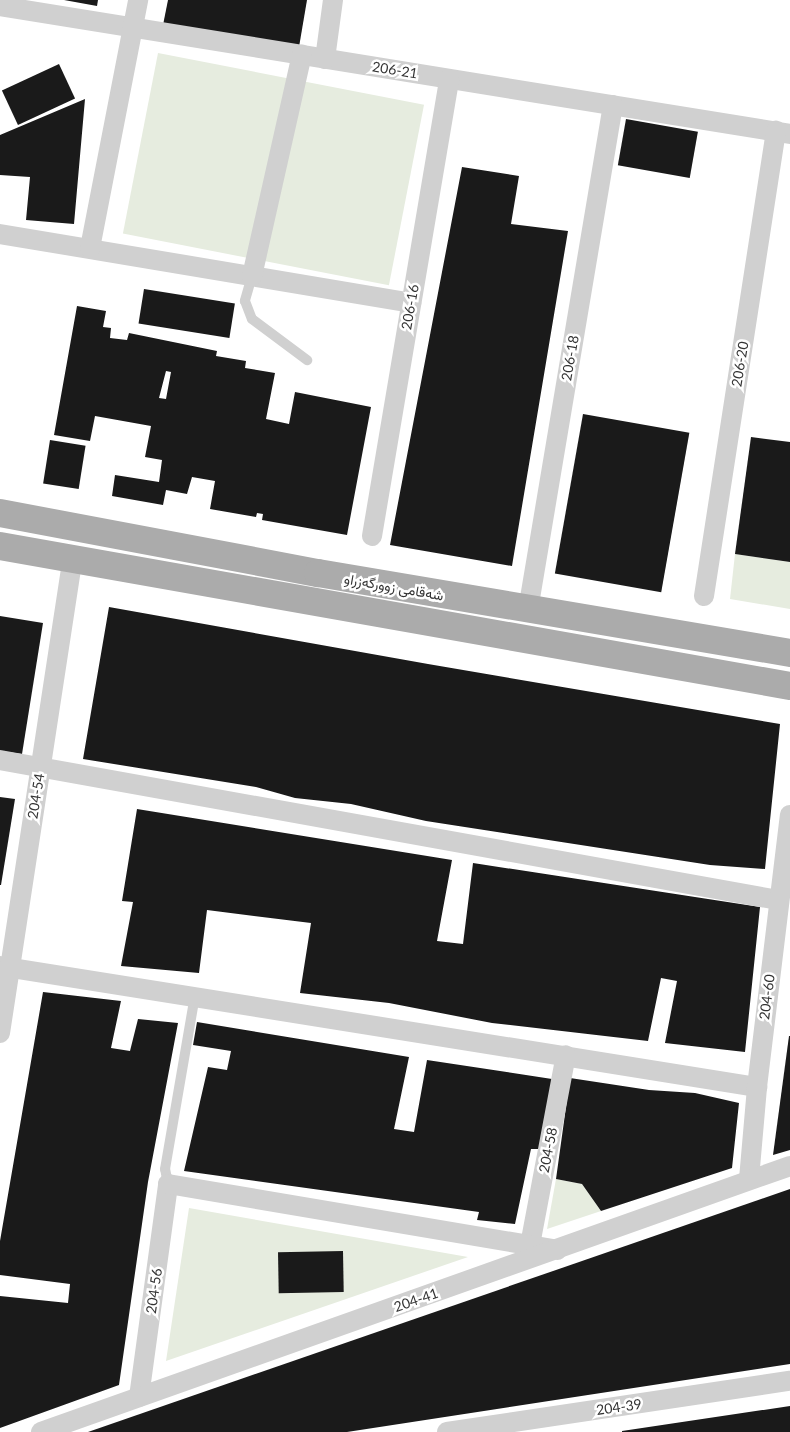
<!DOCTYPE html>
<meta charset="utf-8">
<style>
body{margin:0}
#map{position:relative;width:790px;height:1432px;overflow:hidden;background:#fff;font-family:Lato,Vazirmatn,sans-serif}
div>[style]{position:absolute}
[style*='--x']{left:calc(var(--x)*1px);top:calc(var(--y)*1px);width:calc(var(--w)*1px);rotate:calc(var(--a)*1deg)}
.green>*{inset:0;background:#e6ecdf;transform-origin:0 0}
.building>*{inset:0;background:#1a1a1a;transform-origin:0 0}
.lane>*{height:10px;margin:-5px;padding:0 5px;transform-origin:5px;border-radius:5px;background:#d0d0d0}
.street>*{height:20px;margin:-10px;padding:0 10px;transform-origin:10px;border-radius:10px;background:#d0d0d0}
.primary>*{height:28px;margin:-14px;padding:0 14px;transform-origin:14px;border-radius:14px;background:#ababab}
span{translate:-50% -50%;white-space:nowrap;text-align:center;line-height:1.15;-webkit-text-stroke:5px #fff;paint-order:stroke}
.street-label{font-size:14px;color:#333}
</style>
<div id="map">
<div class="green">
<div style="left:158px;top:53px;width:271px;height:184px;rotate:11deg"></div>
<div style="clip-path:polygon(735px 554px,790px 562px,790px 609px,730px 599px)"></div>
<div style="clip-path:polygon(556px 1179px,582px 1184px,601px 1211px,547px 1229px)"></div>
<div style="clip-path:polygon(189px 1208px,468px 1257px,166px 1361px)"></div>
</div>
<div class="building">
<div style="clip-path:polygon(64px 0,98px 0,97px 6px)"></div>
<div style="clip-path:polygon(168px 0,307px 0,299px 47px,163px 25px)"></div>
<div style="left:59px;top:64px;width:38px;height:63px;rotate:65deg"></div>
<div style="clip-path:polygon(85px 99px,74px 224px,26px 220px,30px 177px,0 175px,0 135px)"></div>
<div style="left:626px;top:119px;width:73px;height:47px;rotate:10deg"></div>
<div style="clip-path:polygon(462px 167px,519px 176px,511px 224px,568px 231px,512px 566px,390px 545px)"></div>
<div style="left:144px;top:289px;width:92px;height:35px;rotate:9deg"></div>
<div style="clip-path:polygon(evenodd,77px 306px,106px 311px,103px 327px,111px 328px,110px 338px,127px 340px,129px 333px,217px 351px,216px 356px,246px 361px,245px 368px,275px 373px,266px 419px,289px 424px,295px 392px,371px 407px,347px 535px,262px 520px,263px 514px,257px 513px,256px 517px,210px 509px,215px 481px,192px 477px,187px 494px,166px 490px,163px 505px,112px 496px,115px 475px,159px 482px,162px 460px,145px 457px,151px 426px,95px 416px,90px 441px,54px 435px,77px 306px,166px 371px,171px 372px,166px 399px,159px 398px,166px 371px)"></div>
<div style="left:583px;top:414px;width:108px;height:162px;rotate:10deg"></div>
<div style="clip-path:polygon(751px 437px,790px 442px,790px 562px,735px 554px)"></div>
<div style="left:50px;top:440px;width:36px;height:44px;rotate:9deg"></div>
<div style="clip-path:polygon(109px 607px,428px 664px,426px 673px,428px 664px,780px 724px,765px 869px,710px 865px,426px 821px,351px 804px,295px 798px,256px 787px,83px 759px)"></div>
<div style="clip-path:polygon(0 616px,43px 623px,22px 754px,0 751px)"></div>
<div style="clip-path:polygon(0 797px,15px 799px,1px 885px,0 885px)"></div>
<div style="clip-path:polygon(137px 809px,452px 860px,437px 941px,463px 944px,473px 863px,760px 907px,745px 1052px,665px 1043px,677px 981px,661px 978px,648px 1041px,492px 1023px,389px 1003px,300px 993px,311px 923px,207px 910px,199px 973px,121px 966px,133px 902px,122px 901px)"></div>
<div style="clip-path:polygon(43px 992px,121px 1001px,111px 1048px,130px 1051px,138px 1019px,178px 1023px,148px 1182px,119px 1385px,0 1428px,0 1296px,68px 1303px,70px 1284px,0 1275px,0 1241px)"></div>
<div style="clip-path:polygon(197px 1022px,409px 1057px,394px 1129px,414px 1132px,427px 1060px,552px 1079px,541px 1149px,531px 1149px,515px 1224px,477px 1220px,479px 1212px,184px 1171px,208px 1067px,227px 1070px,231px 1051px,193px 1045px)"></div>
<div style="clip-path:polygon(790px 1036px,790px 1150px,773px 1155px,789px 1036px)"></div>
<div style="clip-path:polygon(570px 1078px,649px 1090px,695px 1093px,739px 1103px,732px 1168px,601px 1211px,582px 1184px,556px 1179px)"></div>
<div style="clip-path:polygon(790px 1189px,790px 1364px,347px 1432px,88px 1432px)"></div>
<div style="left:343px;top:1251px;width:41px;height:65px;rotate:89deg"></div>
<div style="clip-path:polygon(790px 1406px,790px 1432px,622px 1432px,622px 1431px)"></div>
</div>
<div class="lane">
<div style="--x:252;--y:276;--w:26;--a:106"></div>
<div style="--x:245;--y:301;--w:19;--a:69"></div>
<div style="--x:252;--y:319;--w:69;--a:36.7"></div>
<div style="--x:168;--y:1184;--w:15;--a:-101"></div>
<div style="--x:165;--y:1169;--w:176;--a:-80.2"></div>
</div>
<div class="street">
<div style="--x:0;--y:6;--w:800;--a:9.2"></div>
<div style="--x:325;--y:59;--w:60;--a:-82.3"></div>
<div style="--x:0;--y:234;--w:417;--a:9.5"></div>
<div style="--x:90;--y:248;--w:253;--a:-79"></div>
<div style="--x:252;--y:276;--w:227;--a:-77.3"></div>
<div style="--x:372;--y:536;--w:463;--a:-80.4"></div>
<div style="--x:704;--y:596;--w:471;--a:-81.2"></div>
<div style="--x:528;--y:610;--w:512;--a:-80.45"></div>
<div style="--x:0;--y:760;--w:790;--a:10.2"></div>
<div style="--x:0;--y:966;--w:767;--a:9.08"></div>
<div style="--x:0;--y:1033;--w:481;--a:-81.3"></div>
<div style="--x:749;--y:1179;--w:92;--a:-85"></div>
<div style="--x:757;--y:1087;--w:274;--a:-83.1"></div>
<div style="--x:530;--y:1245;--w:193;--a:-79.3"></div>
<div style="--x:139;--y:1397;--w:215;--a:-82.2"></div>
<div style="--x:168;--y:1184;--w:395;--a:9.6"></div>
<div style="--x:41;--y:1432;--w:795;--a:-19.55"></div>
<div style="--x:447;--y:1432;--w:347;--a:-8.5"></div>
</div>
<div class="primary">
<div style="--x:0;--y:513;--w:324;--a:10.7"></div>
<div style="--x:318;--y:573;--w:479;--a:9.6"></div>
<div style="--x:0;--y:546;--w:802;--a:10.05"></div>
</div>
<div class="street-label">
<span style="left:395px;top:70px;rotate:9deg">206-21</span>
<span style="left:410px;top:307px;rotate:-80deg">206-16</span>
<span style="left:570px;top:358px;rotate:-80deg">206-18</span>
<span style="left:740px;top:364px;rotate:-81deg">206-20</span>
<span style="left:394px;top:587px;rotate:10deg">شەقامی زوورگەزراو</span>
<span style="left:36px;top:796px;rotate:-81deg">204-54</span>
<span style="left:767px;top:997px;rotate:-83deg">204-60</span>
<span style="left:548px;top:1150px;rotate:-79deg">204-58</span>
<span style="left:154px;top:1291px;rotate:-82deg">204-56</span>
<span style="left:416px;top:1300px;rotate:-19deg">204-41</span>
<span style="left:619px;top:1407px;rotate:-8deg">204-39</span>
</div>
</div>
